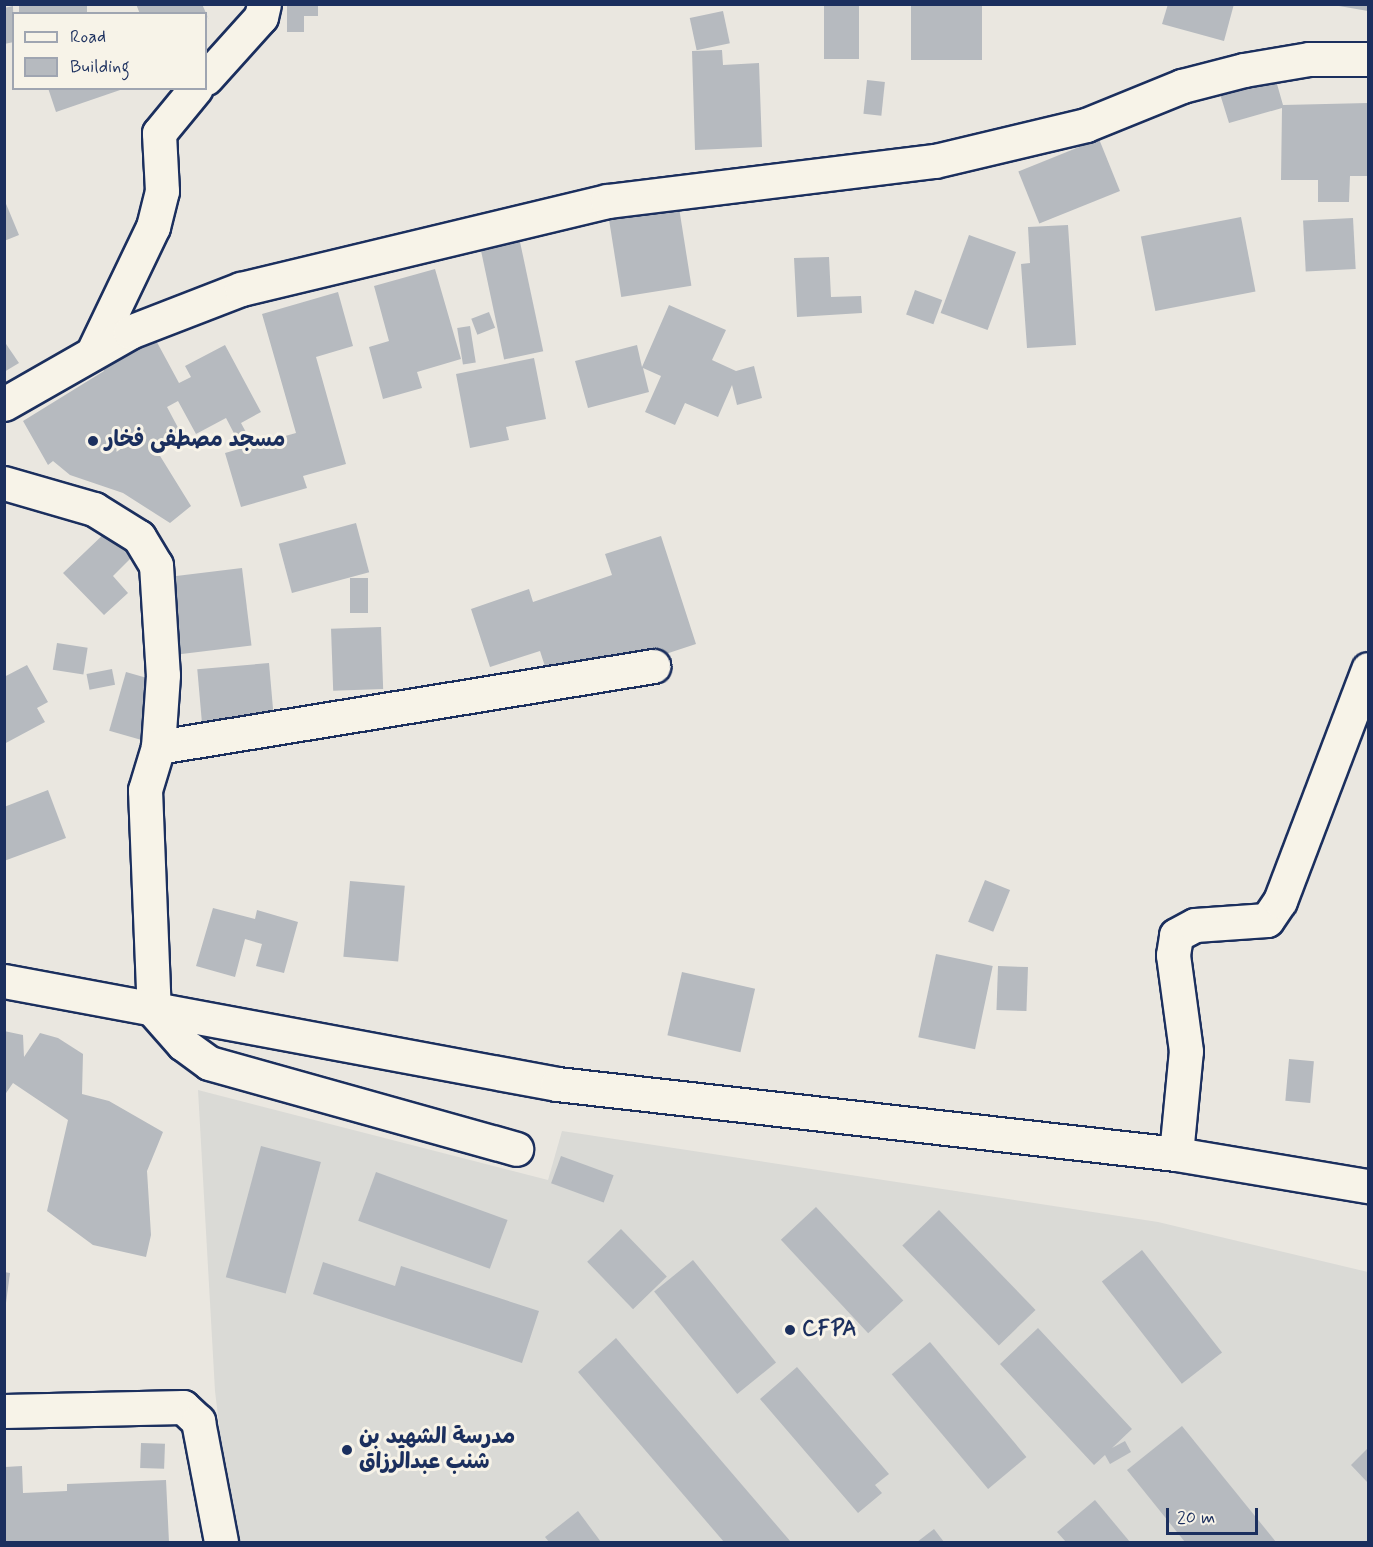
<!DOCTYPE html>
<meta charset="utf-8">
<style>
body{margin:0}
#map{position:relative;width:1373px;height:1547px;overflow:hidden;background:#eae7e0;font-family:Mynerve,"Playpen Sans Arabic",sans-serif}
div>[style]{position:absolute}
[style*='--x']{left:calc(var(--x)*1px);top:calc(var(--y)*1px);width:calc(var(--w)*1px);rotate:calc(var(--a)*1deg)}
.built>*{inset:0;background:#dadad6}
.building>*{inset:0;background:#b6babf;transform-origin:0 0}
.roads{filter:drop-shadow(2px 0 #1b2f5e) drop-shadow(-2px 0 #1b2f5e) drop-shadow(0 2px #1b2f5e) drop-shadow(0 -2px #1b2f5e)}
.minor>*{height:33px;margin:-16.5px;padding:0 16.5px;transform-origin:16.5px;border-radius:16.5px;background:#f7f3e8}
.dots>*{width:16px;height:16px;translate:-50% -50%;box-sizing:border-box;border:3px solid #f7f3e8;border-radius:50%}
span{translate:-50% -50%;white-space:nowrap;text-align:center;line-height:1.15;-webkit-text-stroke:6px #f7f3e8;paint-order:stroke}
.poi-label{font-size:22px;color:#1b2f5e;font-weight:700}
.left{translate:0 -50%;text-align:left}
.frame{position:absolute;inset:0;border:6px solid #1b2f5e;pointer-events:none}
.legend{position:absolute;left:12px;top:12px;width:195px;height:78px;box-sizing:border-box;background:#f7f3e8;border:2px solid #9fa5b1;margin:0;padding:8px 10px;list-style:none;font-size:18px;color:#1b2f5e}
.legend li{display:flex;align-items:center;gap:12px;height:30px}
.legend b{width:30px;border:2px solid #9fa5b1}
.scale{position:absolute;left:1166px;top:1508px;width:92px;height:27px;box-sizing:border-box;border:3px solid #1b2f5e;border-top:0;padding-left:8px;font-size:18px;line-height:21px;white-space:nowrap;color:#1b2f5e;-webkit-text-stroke:4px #f7f3e8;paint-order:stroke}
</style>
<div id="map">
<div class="built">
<div style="clip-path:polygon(198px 1090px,548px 1180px,562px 1131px,1158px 1222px,1368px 1272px,1368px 1542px,233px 1542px,215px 1391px)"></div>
</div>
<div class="building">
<div style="left:19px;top:4px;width:68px;height:10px"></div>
<div style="clip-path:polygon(136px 4px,202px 4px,209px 20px,206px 14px,140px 14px)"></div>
<div style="clip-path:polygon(287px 4px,318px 4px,318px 16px,304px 16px,304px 32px,287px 32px)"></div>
<div style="left:824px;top:4px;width:35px;height:55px"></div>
<div style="left:911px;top:4px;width:71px;height:56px"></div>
<div style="clip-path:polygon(1168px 4px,1234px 4px,1224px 41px,1162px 24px)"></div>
<div style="clip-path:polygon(1339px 4px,1368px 4px,1368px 11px,1339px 6px)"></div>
<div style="clip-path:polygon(13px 6px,14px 42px,4px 44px,4px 8px)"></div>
<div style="left:723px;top:11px;width:33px;height:34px;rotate:78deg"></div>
<div style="clip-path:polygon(722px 50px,723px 65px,759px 63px,762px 147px,695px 150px,692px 51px)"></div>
<div style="clip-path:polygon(1275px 77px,1283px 105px,1368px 103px,1368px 176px,1350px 176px,1349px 202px,1318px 202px,1318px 180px,1281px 180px,1282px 108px,1229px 123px,1220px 94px)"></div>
<div style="left:867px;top:80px;width:18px;height:34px;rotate:6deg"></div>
<div style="clip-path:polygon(48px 88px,123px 88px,123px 89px,56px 112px)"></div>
<div style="left:1099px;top:139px;width:56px;height:87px;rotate:68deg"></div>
<div style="left:677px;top:195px;width:92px;height:71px;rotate:81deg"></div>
<div style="clip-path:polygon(4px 199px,19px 235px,4px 241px)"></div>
<div style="left:1241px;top:217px;width:76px;height:102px;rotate:79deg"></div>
<div style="left:1353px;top:218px;width:51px;height:50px;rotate:87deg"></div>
<div style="left:516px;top:223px;width:131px;height:40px;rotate:78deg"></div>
<div style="clip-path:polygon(1068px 225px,1076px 345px,1027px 348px,1021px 264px,1030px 263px,1028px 227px)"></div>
<div style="left:969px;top:235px;width:50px;height:83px;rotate:20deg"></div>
<div style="clip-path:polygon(829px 257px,831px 297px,861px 296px,862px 313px,797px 317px,794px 258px)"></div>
<div style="clip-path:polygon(435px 269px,461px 359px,417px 372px,422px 388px,383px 399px,369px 347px,389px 341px,374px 286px)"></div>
<div style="left:915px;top:290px;width:29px;height:26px;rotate:20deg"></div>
<div style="clip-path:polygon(338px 292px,353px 346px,316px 357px,346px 464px,303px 476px,307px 488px,241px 507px,225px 453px,296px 433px,262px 314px)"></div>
<div style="clip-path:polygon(669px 305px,726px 330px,712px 360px,736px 371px,754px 366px,762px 398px,737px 405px,732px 385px,718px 417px,685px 403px,675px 425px,645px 412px,661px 376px,643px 368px,649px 392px,588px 408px,575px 361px,637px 345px,642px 367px)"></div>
<div style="left:489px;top:312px;width:17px;height:19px;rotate:69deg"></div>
<div style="left:470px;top:326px;width:37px;height:13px;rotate:81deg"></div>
<div style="clip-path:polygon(152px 333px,179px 383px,191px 377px,185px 366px,225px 345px,261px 412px,241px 423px,248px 436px,238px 441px,226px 418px,196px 434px,178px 401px,167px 407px,183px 437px,157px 451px,191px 506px,170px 523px,123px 493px,70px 475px,53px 461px,48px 465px,23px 421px,104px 371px,99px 362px)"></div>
<div style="clip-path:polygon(4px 341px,19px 363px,4px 372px)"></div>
<div style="clip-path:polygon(534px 358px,546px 419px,506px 427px,509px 440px,470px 448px,456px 374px)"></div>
<div style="left:356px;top:523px;width:51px;height:80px;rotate:75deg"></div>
<div style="clip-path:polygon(108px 530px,133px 556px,113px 576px,128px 593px,104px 615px,63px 573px)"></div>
<div style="clip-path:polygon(661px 536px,696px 644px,553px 691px,540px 651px,490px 667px,471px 609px,529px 589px,533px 602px,612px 575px,605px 554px)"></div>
<div style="left:242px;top:568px;width:78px;height:87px;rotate:83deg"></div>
<div style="left:350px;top:578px;width:18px;height:35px"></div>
<div style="left:381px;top:627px;width:62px;height:50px;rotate:88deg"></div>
<div style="left:57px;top:643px;width:31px;height:27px;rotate:9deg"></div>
<div style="left:269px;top:663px;width:68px;height:72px;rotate:85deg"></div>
<div style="clip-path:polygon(27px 665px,48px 702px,37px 708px,45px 722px,4px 744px,4px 677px)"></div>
<div style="left:112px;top:669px;width:16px;height:26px;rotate:79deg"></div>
<div style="left:126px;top:672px;width:41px;height:61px;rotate:16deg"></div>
<div style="clip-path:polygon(48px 790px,66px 838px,4px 861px,4px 807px)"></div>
<div style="left:985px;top:880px;width:27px;height:45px;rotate:22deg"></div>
<div style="left:350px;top:881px;width:55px;height:76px;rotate:5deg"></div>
<div style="clip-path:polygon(213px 908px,255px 919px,257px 910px,298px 922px,284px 973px,256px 966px,262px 944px,245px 939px,235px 977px,196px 966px)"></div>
<div style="left:936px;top:954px;width:58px;height:85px;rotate:12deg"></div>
<div style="left:998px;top:966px;width:30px;height:44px;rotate:2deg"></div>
<div style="left:682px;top:972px;width:75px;height:65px;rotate:13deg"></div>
<div style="clip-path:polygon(4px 1031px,23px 1035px,24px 1057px,40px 1033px,58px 1038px,83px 1054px,82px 1094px,109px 1101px,163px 1132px,147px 1171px,151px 1235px,146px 1257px,93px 1245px,47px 1211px,68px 1120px,13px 1083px,4px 1096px)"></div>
<div style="left:1289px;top:1059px;width:25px;height:42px;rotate:5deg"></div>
<div style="left:261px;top:1146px;width:62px;height:136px;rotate:15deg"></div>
<div style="left:561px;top:1156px;width:56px;height:29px;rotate:20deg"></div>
<div style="left:376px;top:1172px;width:140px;height:52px;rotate:20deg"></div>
<div style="left:816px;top:1207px;width:128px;height:48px;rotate:47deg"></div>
<div style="left:939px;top:1210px;width:139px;height:51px;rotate:46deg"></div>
<div style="left:621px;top:1229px;width:66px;height:47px;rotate:46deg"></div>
<div style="left:1142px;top:1250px;width:130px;height:51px;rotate:52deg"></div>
<div style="left:693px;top:1260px;width:132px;height:50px;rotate:51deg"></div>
<div style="clip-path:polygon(323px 1262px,395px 1286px,401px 1266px,539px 1311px,522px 1363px,313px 1294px)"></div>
<div style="clip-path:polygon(4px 1272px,10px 1273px,6px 1303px,4px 1302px)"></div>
<div style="clip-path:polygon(1038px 1328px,1132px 1429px,1112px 1448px,1125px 1441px,1131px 1452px,1110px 1464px,1105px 1455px,1094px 1465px,1000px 1364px)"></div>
<div style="clip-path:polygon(616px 1338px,791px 1542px,724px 1542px,578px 1372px)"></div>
<div style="left:930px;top:1342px;width:150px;height:50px;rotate:50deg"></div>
<div style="clip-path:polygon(797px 1367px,889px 1474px,875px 1485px,882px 1493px,858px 1513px,760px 1399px)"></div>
<div style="clip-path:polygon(1182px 1426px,1276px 1542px,1185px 1542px,1127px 1470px)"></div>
<div style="left:141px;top:1443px;width:24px;height:25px;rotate:2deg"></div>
<div style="clip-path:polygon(1368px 1448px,1368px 1483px,1351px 1465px)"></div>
<div style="clip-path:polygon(22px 1466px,23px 1493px,67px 1491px,67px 1484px,166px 1480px,169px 1542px,5px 1541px,5px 1467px)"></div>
<div style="clip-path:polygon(1095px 1500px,1130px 1542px,1066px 1542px,1057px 1532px)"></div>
<div style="clip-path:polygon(578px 1511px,601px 1542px,549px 1542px,545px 1537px)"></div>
<div style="clip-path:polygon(934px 1529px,944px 1542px,917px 1542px)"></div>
</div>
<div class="roads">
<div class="minor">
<div style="--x:206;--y:78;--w:82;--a:-48"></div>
<div style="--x:261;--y:17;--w:13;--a:-77"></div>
<div style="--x:93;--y:352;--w:139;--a:-64.4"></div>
<div style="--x:153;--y:227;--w:37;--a:-76"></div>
<div style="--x:162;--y:191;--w:58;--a:-93"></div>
<div style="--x:159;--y:133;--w:58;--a:-50.6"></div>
<div style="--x:4;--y:404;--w:145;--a:-29.7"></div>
<div style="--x:130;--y:332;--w:119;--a:-21.2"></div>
<div style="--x:241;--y:289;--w:376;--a:-13.5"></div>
<div style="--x:607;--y:201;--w:330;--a:-7"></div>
<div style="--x:935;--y:161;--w:155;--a:-13.4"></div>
<div style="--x:1086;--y:125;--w:104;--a:-22.1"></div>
<div style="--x:1182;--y:86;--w:64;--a:-14.5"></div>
<div style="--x:1244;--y:70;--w:66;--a:-9.6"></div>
<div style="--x:1309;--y:59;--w:59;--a:0"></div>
<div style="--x:4;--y:483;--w:94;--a:16.1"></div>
<div style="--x:94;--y:509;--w:53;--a:31.9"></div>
<div style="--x:139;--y:537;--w:33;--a:59"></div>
<div style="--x:156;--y:565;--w:110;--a:86.4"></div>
<div style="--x:163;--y:675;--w:72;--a:94"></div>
<div style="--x:158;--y:747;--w:45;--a:106.8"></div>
<div style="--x:145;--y:790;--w:221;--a:87.7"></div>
<div style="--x:154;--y:1011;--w:44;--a:48.7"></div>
<div style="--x:183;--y:1044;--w:32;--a:36"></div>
<div style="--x:209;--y:1063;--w:319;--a:15.6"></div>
<div style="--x:158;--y:747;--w:502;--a:-9.29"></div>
<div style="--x:4;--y:981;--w:563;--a:10.55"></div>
<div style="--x:557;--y:1084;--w:623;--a:6.45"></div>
<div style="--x:1176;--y:1154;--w:195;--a:9.5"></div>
<div style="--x:1176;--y:1154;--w:103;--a:-84.5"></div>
<div style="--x:1186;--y:1051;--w:97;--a:-97.7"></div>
<div style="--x:1173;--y:955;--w:20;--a:-81"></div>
<div style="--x:1176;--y:935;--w:21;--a:-28"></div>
<div style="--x:1195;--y:925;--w:72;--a:-4"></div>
<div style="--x:1267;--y:920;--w:23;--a:-56"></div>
<div style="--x:1280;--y:901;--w:248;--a:-69.2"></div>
<div style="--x:4;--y:1411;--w:179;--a:-1.3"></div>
<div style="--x:183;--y:1407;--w:21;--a:43"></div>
<div style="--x:198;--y:1421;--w:123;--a:79.2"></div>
</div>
</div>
<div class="dots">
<div style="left:93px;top:441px;background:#1b2f5e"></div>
<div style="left:790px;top:1330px;background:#1b2f5e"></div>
<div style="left:347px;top:1450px;background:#1b2f5e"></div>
</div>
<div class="poi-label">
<span class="left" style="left:105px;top:441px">مسجد مصطفى فخار</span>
<span class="left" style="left:802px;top:1330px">CFPA</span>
<span class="left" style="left:359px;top:1450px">مدرسة الشهيد بن<br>شنب عبدالرزاق</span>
</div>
<div class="frame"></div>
<ul class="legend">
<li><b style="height:8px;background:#f7f3e8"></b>Road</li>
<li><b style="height:16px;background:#b6babf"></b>Building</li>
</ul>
<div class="scale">20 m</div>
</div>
